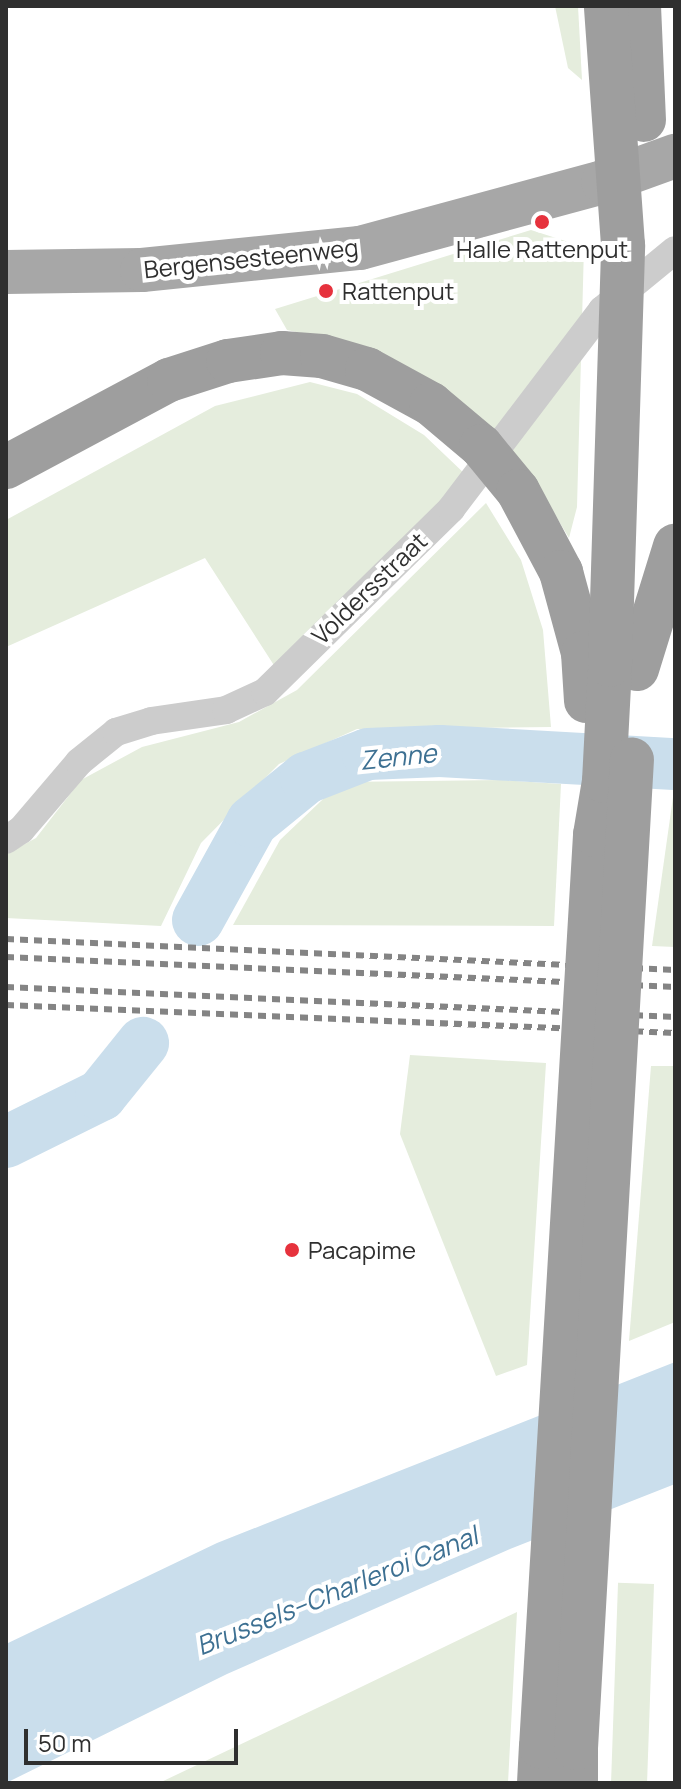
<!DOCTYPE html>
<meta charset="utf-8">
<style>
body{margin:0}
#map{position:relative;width:681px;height:1789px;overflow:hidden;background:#fff;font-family:Manrope,sans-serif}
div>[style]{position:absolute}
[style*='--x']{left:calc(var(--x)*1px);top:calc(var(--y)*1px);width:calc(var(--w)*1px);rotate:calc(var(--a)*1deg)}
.green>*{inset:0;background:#e5eddd;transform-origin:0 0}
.water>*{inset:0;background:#cadeec}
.river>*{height:52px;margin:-26px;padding:0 26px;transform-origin:26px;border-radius:26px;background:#cadeec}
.minor>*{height:28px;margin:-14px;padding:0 14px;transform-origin:14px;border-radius:14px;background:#ccc}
.primary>*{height:44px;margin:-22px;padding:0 22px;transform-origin:22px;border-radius:22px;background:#a7a7a7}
.trunk>*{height:44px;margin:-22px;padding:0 22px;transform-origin:22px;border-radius:22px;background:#9e9e9e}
.rail>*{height:6px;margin-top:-3px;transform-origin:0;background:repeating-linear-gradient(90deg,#848484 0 8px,transparent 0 14px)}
.trunk-bridge>*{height:44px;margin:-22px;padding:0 22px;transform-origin:22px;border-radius:22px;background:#9e9e9e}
.dots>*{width:22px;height:22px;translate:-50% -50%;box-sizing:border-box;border:4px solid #fff;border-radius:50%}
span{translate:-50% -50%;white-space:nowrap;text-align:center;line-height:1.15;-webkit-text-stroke:8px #fff;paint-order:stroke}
.poi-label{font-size:24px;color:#2f2f2f}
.left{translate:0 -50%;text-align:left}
.street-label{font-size:24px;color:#2f2f2f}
.water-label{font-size:26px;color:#3d7092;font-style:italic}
.frame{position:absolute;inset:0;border:8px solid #2f2f2f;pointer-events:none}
.scale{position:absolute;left:24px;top:1729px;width:214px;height:36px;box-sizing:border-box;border:4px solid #2f2f2f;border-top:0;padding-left:10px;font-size:24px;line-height:28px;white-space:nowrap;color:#2f2f2f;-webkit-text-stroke:6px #fff;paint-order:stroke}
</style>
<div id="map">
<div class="green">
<div style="clip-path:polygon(555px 6px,578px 6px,582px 80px,568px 68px)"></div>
<div style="clip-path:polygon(531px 230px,584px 247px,577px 507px,569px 538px,530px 473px,417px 372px,375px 349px,287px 330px,275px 309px)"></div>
<div style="clip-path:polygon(310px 382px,357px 394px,424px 435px,467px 476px,277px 670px,205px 558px,6px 647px,6px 520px,215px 406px)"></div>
<div style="clip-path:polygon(486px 503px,521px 560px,543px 630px,551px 727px,357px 729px,279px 764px,201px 843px,161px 926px,6px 918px,6px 854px,36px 838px,81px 780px,142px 747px,239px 722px,297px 690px)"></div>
<div style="clip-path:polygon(502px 780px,561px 784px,554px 926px,233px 925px,280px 840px,341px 782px)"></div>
<div style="clip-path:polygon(674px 790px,675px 947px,652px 946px)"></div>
<div style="clip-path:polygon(410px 1055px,546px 1063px,527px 1365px,496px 1376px,400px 1134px)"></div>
<div style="clip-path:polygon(651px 1066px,675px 1066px,675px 1322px,629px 1341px)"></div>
<div style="left:654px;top:1584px;width:199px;height:36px;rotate:92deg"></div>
<div style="clip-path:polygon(517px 1612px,508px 1783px,159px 1783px,334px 1700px)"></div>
</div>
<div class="water">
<div style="clip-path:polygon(675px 1362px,675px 1484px,510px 1549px,227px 1674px,6px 1783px,6px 1644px,217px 1543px)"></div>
</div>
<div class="river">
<div style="--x:198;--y:920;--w:112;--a:-61.1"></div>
<div style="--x:252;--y:822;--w:70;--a:-39.2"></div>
<div style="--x:306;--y:778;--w:66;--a:-21.2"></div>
<div style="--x:368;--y:754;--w:72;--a:-2.4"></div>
<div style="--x:440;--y:751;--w:235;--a:3.2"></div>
<div style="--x:6;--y:1142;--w:106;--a:-26.3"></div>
<div style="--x:101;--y:1095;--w:67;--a:-51.1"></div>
</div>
<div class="minor">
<div style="--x:6;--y:840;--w:18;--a:-34"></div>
<div style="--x:21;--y:830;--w:89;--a:-49.5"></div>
<div style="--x:79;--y:762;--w:48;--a:-39"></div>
<div style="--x:116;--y:732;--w:37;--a:-17"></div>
<div style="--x:151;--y:721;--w:76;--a:-8.3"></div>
<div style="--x:226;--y:710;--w:43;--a:-24.8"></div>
<div style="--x:265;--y:692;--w:261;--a:-44.5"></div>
<div style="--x:451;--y:509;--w:250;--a:-52.8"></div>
<div style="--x:602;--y:310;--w:94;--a:-39.4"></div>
</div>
<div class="primary">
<div style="--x:6;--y:272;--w:136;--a:-0.8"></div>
<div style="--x:142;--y:270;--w:219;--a:-5.8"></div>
<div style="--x:360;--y:248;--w:252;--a:-15.2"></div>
<div style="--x:603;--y:182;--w:77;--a:-19.9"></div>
</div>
<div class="trunk">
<div style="--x:639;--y:6;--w:114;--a:87.5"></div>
<div style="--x:6;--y:467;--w:185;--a:-28.1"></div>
<div style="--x:169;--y:380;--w:62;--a:-17.9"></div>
<div style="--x:228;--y:361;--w:55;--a:-8.4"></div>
<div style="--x:282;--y:353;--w:40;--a:4.3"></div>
<div style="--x:322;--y:356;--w:47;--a:16.1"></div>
<div style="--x:637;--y:669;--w:129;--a:-72.8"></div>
<div style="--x:539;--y:1783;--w:36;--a:-87"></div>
<div style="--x:576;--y:1783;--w:35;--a:-90"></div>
</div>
<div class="rail">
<div style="--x:6;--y:939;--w:670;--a:2.65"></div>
<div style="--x:6;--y:957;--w:670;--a:2.57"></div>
<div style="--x:6;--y:987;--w:670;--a:2.57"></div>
<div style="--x:6;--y:1005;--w:670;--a:2.4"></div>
</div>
<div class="trunk-bridge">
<div style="--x:367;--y:369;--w:73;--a:28.7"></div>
<div style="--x:431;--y:404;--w:65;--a:40"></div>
<div style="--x:481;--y:446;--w:58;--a:50.6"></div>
<div style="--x:518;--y:491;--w:92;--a:62"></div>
<div style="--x:561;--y:572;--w:84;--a:74.8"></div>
<div style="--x:583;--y:653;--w:48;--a:86.4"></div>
<div style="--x:541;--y:1747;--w:914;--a:-86.61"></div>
<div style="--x:595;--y:835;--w:55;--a:-80.5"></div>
<div style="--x:604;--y:781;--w:116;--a:-87"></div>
<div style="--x:610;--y:665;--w:420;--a:-88.2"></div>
<div style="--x:623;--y:245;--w:240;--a:-94.1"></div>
<div style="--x:576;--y:1748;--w:990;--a:-86.76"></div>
</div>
<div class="dots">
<div style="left:542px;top:222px;background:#e6323d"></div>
<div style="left:326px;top:291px;background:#e6323d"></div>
<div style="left:292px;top:1250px;background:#e6323d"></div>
</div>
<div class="poi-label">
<span style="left:542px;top:249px">Halle Rattenput</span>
<span class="left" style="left:342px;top:291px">Rattenput</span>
<span class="left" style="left:308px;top:1250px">Pacapime</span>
</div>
<div class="street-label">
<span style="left:251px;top:258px;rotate:-6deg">Bergensesteenweg</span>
<span style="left:369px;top:588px;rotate:-44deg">Voldersstraat</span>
</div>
<div class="water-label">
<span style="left:398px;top:757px;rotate:-6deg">Zenne</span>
<span style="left:337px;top:1591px;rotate:-22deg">Brussels–Charleroi Canal</span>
</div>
<div class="frame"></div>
<div class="scale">50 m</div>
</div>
